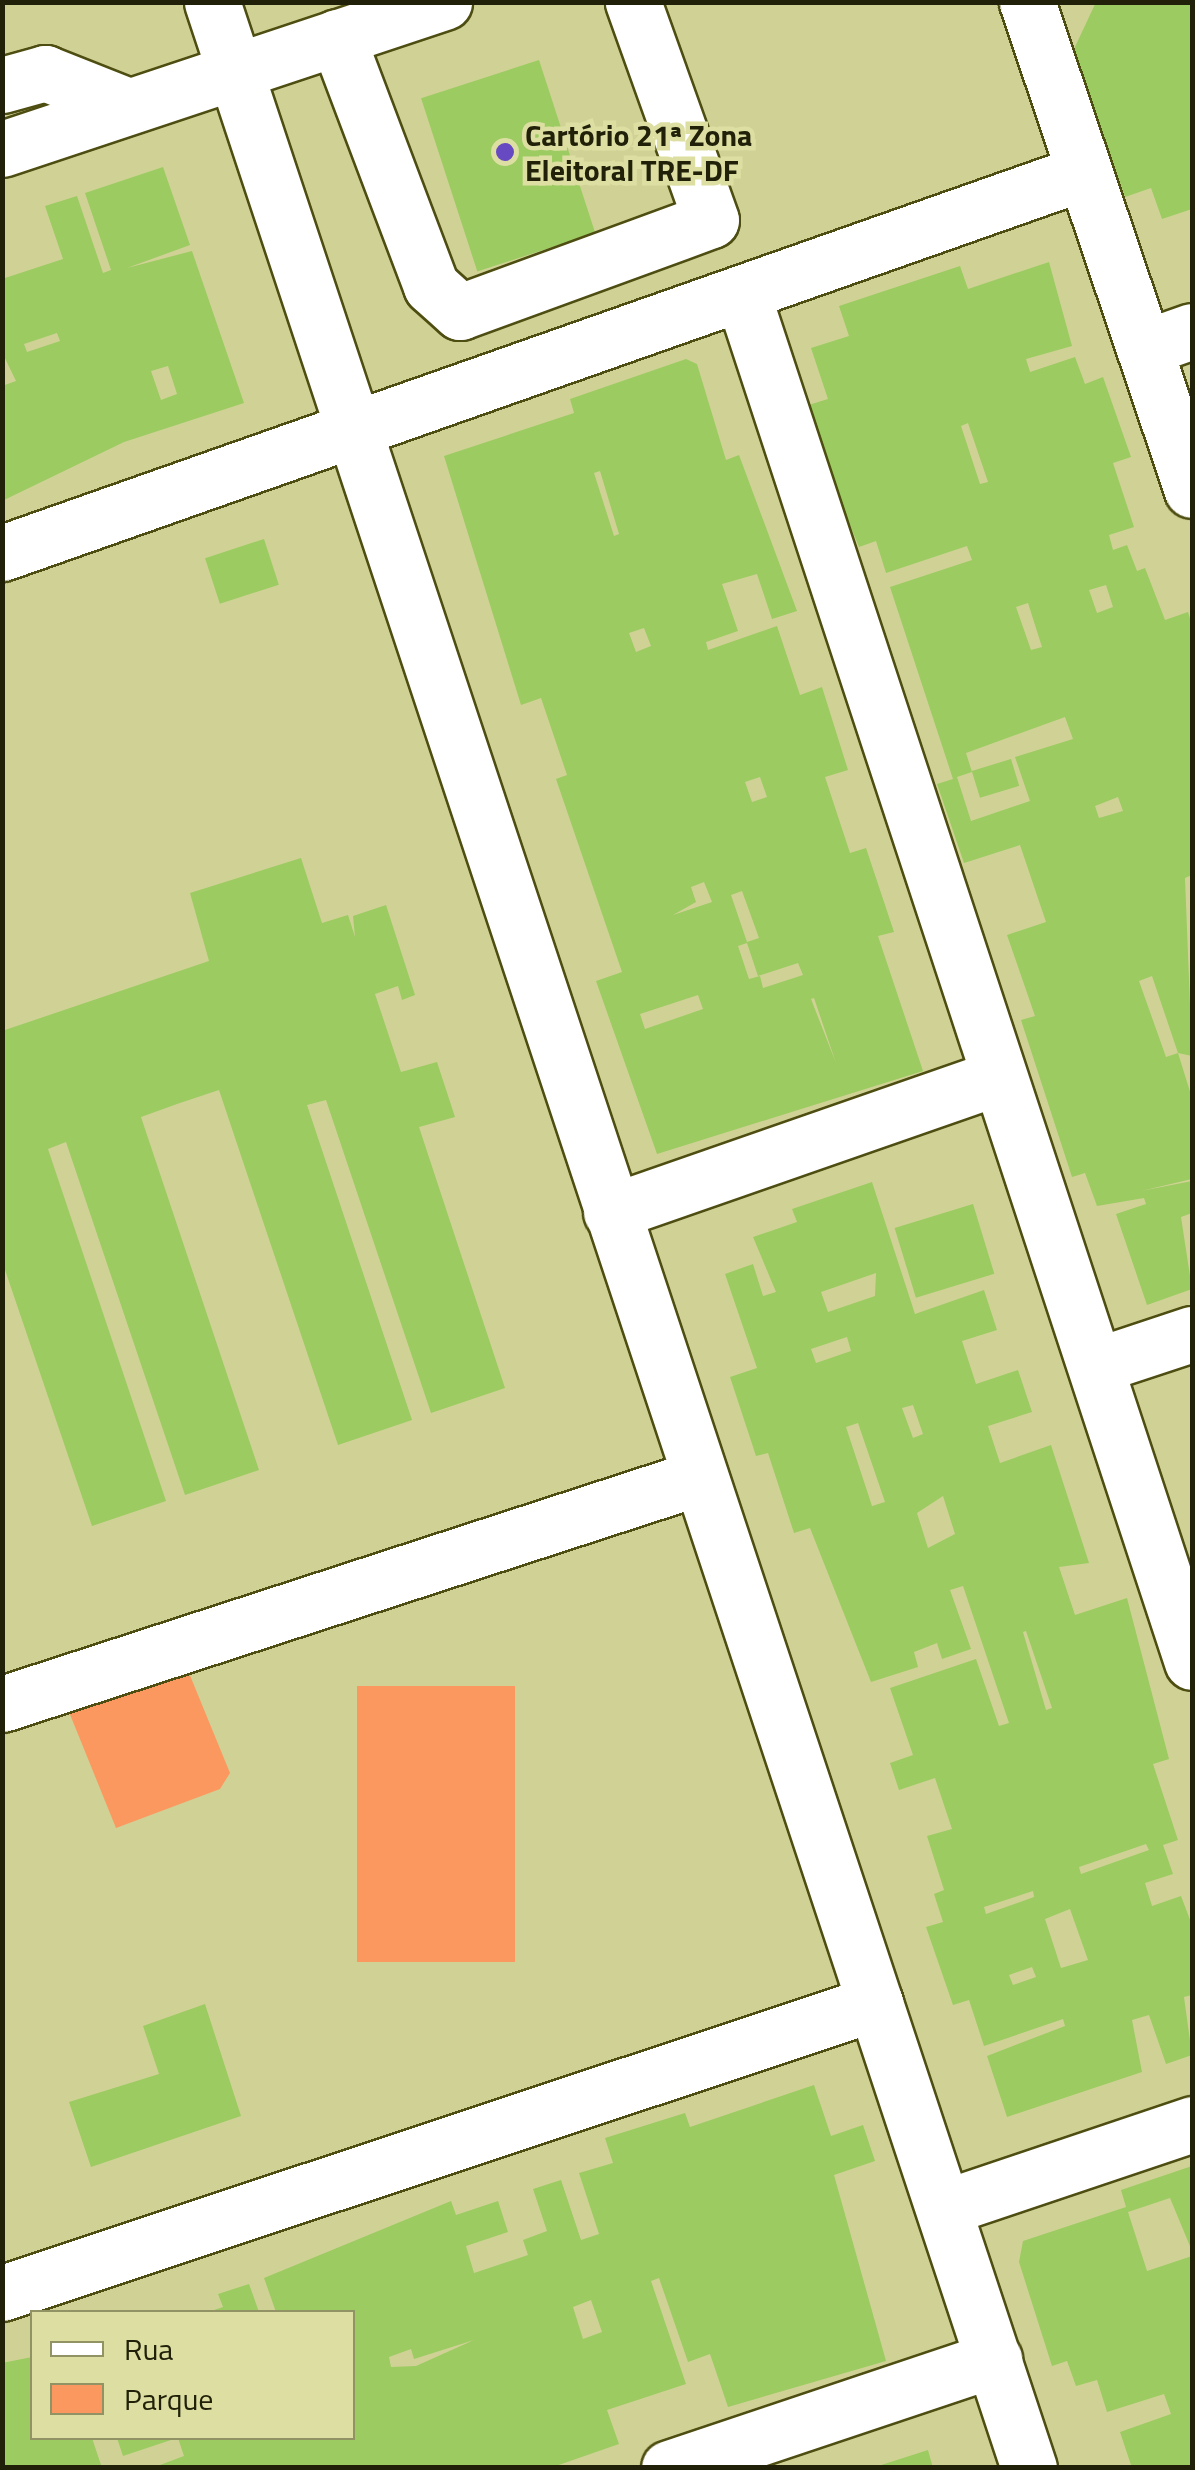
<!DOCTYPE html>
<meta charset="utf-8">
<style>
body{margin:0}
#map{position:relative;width:1195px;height:2470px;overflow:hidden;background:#d0d295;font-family:"Titillium Web",sans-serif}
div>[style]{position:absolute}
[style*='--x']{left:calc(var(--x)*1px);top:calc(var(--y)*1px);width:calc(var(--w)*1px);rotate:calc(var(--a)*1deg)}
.green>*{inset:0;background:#fa9860;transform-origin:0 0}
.building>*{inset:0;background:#9bcb61;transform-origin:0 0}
.roads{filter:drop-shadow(2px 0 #4e4e12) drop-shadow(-2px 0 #4e4e12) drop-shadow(0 2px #4e4e12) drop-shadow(0 -2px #4e4e12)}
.minor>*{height:55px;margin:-27.5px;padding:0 27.5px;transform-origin:27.5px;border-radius:27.5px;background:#fff}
.dots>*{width:28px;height:28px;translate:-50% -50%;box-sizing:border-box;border:5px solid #dddfa2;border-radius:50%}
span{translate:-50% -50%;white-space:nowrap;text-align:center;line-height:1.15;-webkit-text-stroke:9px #dddfa2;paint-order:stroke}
.poi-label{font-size:30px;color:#212109;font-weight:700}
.left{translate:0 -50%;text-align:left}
.frame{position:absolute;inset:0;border:5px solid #212109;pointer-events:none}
.legend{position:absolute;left:30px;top:2310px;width:325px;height:130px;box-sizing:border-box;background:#dddfa2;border:2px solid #929365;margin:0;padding:12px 18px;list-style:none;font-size:30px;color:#212109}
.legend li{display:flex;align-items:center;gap:20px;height:50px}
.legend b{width:50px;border:2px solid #929365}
</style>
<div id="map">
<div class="green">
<div style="clip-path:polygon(189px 1673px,230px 1773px,220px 1789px,116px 1828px,69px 1712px)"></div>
<div style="left:515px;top:1686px;width:276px;height:158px;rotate:90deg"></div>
</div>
<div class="building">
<div style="clip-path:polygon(1096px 2px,1192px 2px,1192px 209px,1162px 219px,1151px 188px,1125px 197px,1074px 49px)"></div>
<div style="left:539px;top:60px;width:182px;height:124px;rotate:72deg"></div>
<div style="clip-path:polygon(evenodd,163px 167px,190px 245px,127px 268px,192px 251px,244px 403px,124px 442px,2px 501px,2px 386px,16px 381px,2px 352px,2px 279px,63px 259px,45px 206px,77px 196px,103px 273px,111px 270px,85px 193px,163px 167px,57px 333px,60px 341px,27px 352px,24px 344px,57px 333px,163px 167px,168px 366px,177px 394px,161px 400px,151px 371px,168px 366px)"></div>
<div style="clip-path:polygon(evenodd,1049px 262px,1072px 346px,1026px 359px,1030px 372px,1075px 357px,1085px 384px,1103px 377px,1131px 457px,1113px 463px,1134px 527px,1109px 535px,1113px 550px,1127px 545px,1137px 571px,1145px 568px,1165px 620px,1188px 612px,1192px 625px,1192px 875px,1185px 878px,1192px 1056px,1178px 1053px,1192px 1098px,1192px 1179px,1141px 1191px,1192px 1181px,1192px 1213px,1181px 1217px,1192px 1289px,1147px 1305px,1116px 1214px,1146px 1204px,1144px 1198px,1097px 1206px,1085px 1173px,1072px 1177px,1021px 1020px,1035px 1016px,1007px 935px,1046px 922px,1020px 845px,964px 863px,937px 784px,953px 779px,890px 587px,972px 560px,967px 546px,886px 573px,876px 541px,859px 547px,802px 407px,828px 399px,811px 348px,849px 336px,839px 306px,960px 266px,968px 289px,1049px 262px,968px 423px,988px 482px,980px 484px,961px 426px,968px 423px,1049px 262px,1106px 585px,1113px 607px,1097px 613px,1089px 590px,1106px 585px,1049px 262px,1028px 603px,1042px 647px,1031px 650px,1016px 607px,1028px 603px,1049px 262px,1065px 717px,1073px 739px,1015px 757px,1030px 801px,971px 821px,957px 777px,972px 772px,966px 753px,1065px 717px,1049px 262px,1118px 797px,1123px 811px,1099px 818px,1095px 806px,1118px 797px,1049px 262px,1152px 976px,1178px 1053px,1166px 1057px,1139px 981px,1152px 976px)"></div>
<div style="clip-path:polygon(evenodd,686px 359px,697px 364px,726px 460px,739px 455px,797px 611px,772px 619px,757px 574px,722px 584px,738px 631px,706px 642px,708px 650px,777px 626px,800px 695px,822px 687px,848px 770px,825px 777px,850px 853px,866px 848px,894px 932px,878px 936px,923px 1071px,657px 1154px,596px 981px,622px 972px,556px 779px,567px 775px,541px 698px,521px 705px,444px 456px,574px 413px,570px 399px,686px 359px,600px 471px,619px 534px,614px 536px,594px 473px,600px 471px,686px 359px,644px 628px,651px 646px,636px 652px,629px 633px,644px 628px,686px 359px,760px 777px,767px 797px,752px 802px,745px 782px,760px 777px,686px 359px,704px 882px,712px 902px,673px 915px,696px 902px,691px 887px,704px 882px,686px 359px,742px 891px,759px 938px,747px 942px,731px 895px,742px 891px,686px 359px,747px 943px,758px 976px,798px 963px,803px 975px,763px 988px,760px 976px,749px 979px,738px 946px,747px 943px,686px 359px,698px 995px,703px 1009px,645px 1029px,640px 1014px,698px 995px,686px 359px,814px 998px,836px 1063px,811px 999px,814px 998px)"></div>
<div style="left:264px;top:539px;width:48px;height:62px;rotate:72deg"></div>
<div style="left:1011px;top:759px;width:28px;height:41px;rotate:73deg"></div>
<div style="clip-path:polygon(301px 858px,322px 923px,348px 915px,355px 937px,353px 916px,386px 905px,415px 995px,402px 1000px,398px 986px,375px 994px,401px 1072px,437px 1062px,455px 1117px,419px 1127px,505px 1388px,431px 1413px,326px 1100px,307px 1105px,412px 1420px,338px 1445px,219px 1090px,177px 1104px,141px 1117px,259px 1470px,185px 1495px,66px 1142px,48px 1149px,166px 1501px,92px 1526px,2px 1261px,2px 1031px,209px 961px,190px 893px)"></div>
<div style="clip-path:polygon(evenodd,872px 1182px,915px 1314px,984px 1290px,997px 1330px,962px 1341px,976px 1384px,1018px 1370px,1032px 1412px,988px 1426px,1000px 1463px,1051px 1445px,1089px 1563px,1059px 1567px,1075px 1615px,1127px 1598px,1169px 1759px,1153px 1764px,1178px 1840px,1163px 1845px,1173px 1874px,1145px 1883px,1152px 1906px,1181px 1896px,1192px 1925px,1192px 1995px,1184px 1997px,1192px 2055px,1166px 2064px,1149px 2015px,1132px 2020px,1142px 2072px,1007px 2117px,987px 2056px,1065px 2026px,1063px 2019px,984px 2046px,969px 2000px,953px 2005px,926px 1927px,943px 1922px,934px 1894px,944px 1890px,927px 1836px,952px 1829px,935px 1778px,899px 1790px,890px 1763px,913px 1755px,890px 1688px,976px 1659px,999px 1726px,1009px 1723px,963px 1586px,950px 1590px,971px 1649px,942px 1659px,937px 1643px,914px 1652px,918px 1667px,871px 1682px,810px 1528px,794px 1533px,768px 1453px,756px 1456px,730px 1377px,757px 1368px,725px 1274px,753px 1264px,763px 1296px,776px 1292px,753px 1237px,797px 1222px,792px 1209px,872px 1182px,876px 1273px,875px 1296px,828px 1312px,821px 1292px,876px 1273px,872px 1182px,847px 1337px,851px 1351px,816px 1363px,811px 1349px,847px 1337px,872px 1182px,913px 1405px,923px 1434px,913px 1438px,902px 1408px,913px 1405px,872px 1182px,858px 1423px,885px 1502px,872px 1506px,846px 1427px,858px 1423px,872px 1182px,943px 1496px,955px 1534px,928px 1548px,917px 1513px,943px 1496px,872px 1182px,1026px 1631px,1052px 1708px,1046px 1710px,1023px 1632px,1026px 1631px,872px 1182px,1146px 1844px,1149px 1850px,1081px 1874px,1079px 1867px,1146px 1844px,872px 1182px,1033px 1891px,1034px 1897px,986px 1914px,984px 1907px,1033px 1891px,872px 1182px,1070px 1909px,1088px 1960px,1061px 1968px,1045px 1919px,1070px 1909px,872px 1182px,1032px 1967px,1036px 1977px,1013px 1985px,1009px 1975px,1032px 1967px)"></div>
<div style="left:973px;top:1204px;width:73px;height:82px;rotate:73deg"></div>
<div style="clip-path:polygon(205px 2004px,241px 2116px,91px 2167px,69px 2102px,159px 2074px,143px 2026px)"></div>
<div style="clip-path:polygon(evenodd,814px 2085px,831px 2136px,863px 2125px,875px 2161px,834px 2175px,886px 2361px,728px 2407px,710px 2354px,688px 2362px,659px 2278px,651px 2281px,686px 2384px,607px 2410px,619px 2444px,550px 2468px,152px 2468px,184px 2456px,178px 2438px,352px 2438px,352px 2312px,276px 2312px,264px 2278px,451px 2201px,456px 2215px,498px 2201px,508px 2232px,466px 2246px,474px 2273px,528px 2255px,523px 2240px,547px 2231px,533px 2189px,561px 2180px,581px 2240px,599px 2234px,579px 2173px,613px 2163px,605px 2138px,685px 2113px,690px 2127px,814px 2085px,591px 2300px,602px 2332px,583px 2339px,573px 2307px,591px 2300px,814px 2085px,474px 2340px,416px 2366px,391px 2367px,389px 2357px,411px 2349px,414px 2359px,474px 2340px)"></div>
<div style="clip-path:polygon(1192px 2166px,1192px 2251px,1170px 2198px,1128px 2212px,1147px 2271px,1192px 2256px,1192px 2468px,1132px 2468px,1120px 2432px,1171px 2414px,1164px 2394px,1107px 2412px,1097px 2380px,1076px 2386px,1067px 2361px,1052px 2366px,1019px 2262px,1023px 2241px,1126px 2207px,1121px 2190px)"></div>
<div style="clip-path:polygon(249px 2284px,259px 2312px,208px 2312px,223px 2307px,218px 2294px)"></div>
<div style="clip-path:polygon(32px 2357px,32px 2438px,92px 2438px,101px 2465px,2px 2468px,2px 2363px)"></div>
<div style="clip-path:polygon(117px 2438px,177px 2438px,123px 2456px)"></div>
<div style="clip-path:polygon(928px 2450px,933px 2468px,875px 2468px,875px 2467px)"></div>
</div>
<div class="roads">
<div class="minor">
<div style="--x:212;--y:2;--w:2598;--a:71.67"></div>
<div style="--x:1027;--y:2;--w:515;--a:71.32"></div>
<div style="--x:337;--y:37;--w:266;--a:69.3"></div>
<div style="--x:431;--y:286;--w:39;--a:42"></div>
<div style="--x:460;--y:312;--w:267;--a:-20.1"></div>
<div style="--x:711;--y:220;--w:232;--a:-109.7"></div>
<div style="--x:2;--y:85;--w:45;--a:-15.6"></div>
<div style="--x:45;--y:73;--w:89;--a:21.7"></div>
<div style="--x:2;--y:149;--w:466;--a:-18.4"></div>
<div style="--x:742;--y:293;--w:1441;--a:71.8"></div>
<div style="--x:1144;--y:348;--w:51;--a:-19.5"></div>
<div style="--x:2;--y:553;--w:1142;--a:-19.39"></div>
<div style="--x:611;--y:1212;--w:408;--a:-19.2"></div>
<div style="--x:1098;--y:1365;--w:99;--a:-18.3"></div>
<div style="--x:2;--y:1704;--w:731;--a:-18.01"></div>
<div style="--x:946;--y:2207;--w:260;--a:-18.6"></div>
<div style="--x:2;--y:2293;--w:920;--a:-18.38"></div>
<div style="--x:669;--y:2468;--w:343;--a:-18.5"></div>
</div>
</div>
<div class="dots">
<div style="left:505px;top:152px;background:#674ac2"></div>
</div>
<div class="poi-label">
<span class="left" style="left:525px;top:152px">Cartório 21ª Zona<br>Eleitoral TRE-DF</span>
</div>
<div class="frame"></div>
<ul class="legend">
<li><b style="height:12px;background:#fff"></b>Rua</li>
<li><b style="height:28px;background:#fa9860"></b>Parque</li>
</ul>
</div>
